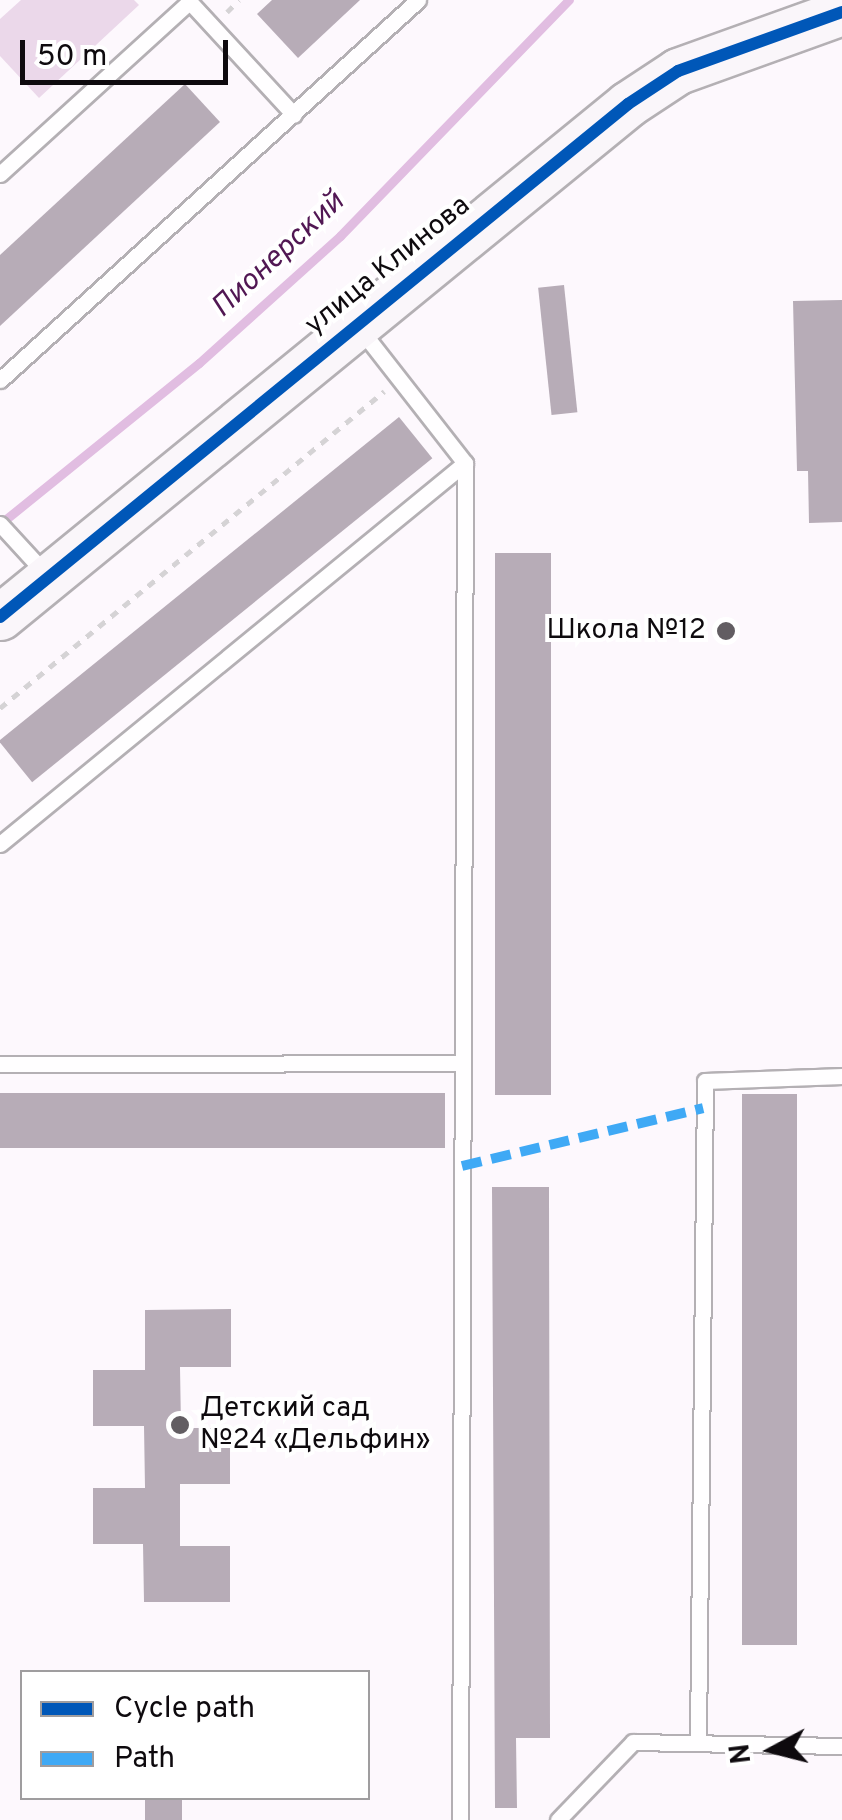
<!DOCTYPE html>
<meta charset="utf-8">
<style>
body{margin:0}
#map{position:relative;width:842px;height:1820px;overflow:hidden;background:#fdf8fd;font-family:Overpass,sans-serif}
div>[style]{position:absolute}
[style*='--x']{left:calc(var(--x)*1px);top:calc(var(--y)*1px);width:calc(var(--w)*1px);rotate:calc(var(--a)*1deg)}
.green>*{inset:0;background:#ebd8ea}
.stream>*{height:9px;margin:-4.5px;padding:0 4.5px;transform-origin:4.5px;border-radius:4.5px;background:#e1bde1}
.building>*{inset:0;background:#b7acb7;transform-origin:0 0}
.path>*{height:5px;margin-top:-2.5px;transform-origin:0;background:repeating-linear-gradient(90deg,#d5d3d5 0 8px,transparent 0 16px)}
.roads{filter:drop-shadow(2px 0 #b4b0b4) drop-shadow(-2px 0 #b4b0b4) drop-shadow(0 2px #b4b0b4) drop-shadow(0 -2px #b4b0b4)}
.lane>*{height:15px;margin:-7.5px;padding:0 7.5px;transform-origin:7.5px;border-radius:7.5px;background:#fffeff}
.secondary>*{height:45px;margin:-22.5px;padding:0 22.5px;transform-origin:22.5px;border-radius:22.5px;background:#faf6fa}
.quiet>*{height:10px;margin-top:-5px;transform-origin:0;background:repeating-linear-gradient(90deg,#3fa9f5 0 20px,transparent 0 30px)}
.cycleway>*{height:12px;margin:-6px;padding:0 6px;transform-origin:6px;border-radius:6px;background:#0057b8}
.dots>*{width:28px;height:28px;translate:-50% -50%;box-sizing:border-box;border:5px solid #fff;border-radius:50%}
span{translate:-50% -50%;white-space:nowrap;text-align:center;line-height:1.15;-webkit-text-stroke:8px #fff;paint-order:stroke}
.street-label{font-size:28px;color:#0e0a0e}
.poi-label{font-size:28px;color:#0e0a0e}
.right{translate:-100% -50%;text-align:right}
.left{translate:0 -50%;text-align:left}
.water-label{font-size:30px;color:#511753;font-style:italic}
.legend{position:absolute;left:20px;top:1670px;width:350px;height:130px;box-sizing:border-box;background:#fff;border:2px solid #9f9d9f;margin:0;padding:12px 18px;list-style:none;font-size:30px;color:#0e0a0e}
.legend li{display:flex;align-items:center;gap:20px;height:50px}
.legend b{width:50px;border:2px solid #9f9d9f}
.north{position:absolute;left:722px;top:1700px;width:100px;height:100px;-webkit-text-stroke:8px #fff;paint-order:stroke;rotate:263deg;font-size:28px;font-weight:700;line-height:40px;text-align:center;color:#0e0a0e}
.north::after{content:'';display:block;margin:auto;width:35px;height:45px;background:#0e0a0e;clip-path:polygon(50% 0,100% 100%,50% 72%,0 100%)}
.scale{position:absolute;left:20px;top:40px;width:208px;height:45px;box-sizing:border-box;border:5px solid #0e0a0e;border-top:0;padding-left:12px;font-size:30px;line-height:35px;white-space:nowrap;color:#0e0a0e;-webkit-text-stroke:8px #fff;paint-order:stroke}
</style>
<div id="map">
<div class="green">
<div style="clip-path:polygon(21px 0,134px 0,139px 5px,39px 98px,0 56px,0 19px)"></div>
</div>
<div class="stream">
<div style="--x:0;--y:524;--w:256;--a:-39"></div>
<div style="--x:199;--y:363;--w:190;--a:-42"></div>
<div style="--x:340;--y:236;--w:329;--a:-45.9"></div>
</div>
<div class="building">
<div style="clip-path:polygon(272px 0,360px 0,298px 58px,257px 14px)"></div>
<div style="clip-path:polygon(185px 84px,220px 122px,0 326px,0 255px)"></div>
<div style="left:564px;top:285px;width:128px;height:26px;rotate:84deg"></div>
<div style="clip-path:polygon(842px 300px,842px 522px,809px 523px,808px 471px,797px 471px,793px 301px)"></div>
<div style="left:399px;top:417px;width:53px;height:515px;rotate:51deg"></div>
<div style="left:551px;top:553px;width:542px;height:56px;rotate:90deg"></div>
<div style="left:445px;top:1093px;width:55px;height:445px;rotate:90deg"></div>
<div style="left:742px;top:1094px;width:55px;height:551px"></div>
<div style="clip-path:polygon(492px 1187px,549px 1187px,550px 1738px,516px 1738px,517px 1808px,495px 1808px)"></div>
<div style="clip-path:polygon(231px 1309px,231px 1367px,180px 1367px,181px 1428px,230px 1428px,230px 1484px,180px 1484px,180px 1546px,230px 1546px,230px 1602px,144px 1602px,143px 1544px,93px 1544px,93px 1488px,145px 1488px,144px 1426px,93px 1426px,93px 1370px,145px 1370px,145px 1310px)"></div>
<div style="left:145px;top:1798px;width:37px;height:22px"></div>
</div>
<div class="path">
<div style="--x:227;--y:12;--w:17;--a:-45"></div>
<div style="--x:0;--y:708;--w:498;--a:-39.5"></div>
</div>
<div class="roads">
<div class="lane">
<div style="--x:188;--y:0;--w:156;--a:47.3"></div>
<div style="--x:0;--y:174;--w:256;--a:-42.3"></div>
<div style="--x:361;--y:330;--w:169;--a:52"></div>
<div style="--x:465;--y:463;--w:1357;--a:90.21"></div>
<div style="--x:0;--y:380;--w:565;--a:-42.27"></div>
<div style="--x:0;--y:524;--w:68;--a:47.4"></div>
<div style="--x:0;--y:844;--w:601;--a:-39.33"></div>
<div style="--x:0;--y:1064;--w:463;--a:-0.1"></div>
<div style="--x:698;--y:1740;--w:659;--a:-89.39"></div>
<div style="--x:705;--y:1081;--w:137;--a:-2.1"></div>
<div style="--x:558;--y:1820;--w:108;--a:-46.1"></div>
<div style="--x:633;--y:1742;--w:209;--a:1.1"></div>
</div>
<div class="secondary">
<div style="--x:0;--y:617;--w:811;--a:-39.24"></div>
<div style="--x:628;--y:104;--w:60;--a:-33.4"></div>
<div style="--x:678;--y:71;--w:174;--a:-19.8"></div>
</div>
</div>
<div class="quiet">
<div style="--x:462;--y:1166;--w:248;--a:-13.5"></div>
</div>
<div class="cycleway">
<div style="--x:0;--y:617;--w:811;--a:-39.24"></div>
<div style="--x:628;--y:104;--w:60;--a:-33.4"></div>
<div style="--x:678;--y:71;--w:174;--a:-19.8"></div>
</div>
<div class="dots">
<div style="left:726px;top:631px;background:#625d62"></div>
<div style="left:180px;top:1425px;background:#625d62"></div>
</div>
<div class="street-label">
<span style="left:388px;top:266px;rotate:-39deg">улица Клинова</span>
</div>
<div class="poi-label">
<span class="right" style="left:706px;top:631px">Школа №12</span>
<span class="left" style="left:200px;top:1425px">Детский сад<br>№24 «Дельфин»</span>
</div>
<div class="water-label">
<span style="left:279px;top:256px;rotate:-43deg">Пионерский</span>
</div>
<ul class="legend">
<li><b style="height:12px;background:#0057b8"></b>Cycle path</li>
<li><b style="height:12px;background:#3fa9f5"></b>Path</li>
</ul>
<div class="north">N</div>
<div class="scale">50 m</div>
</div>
